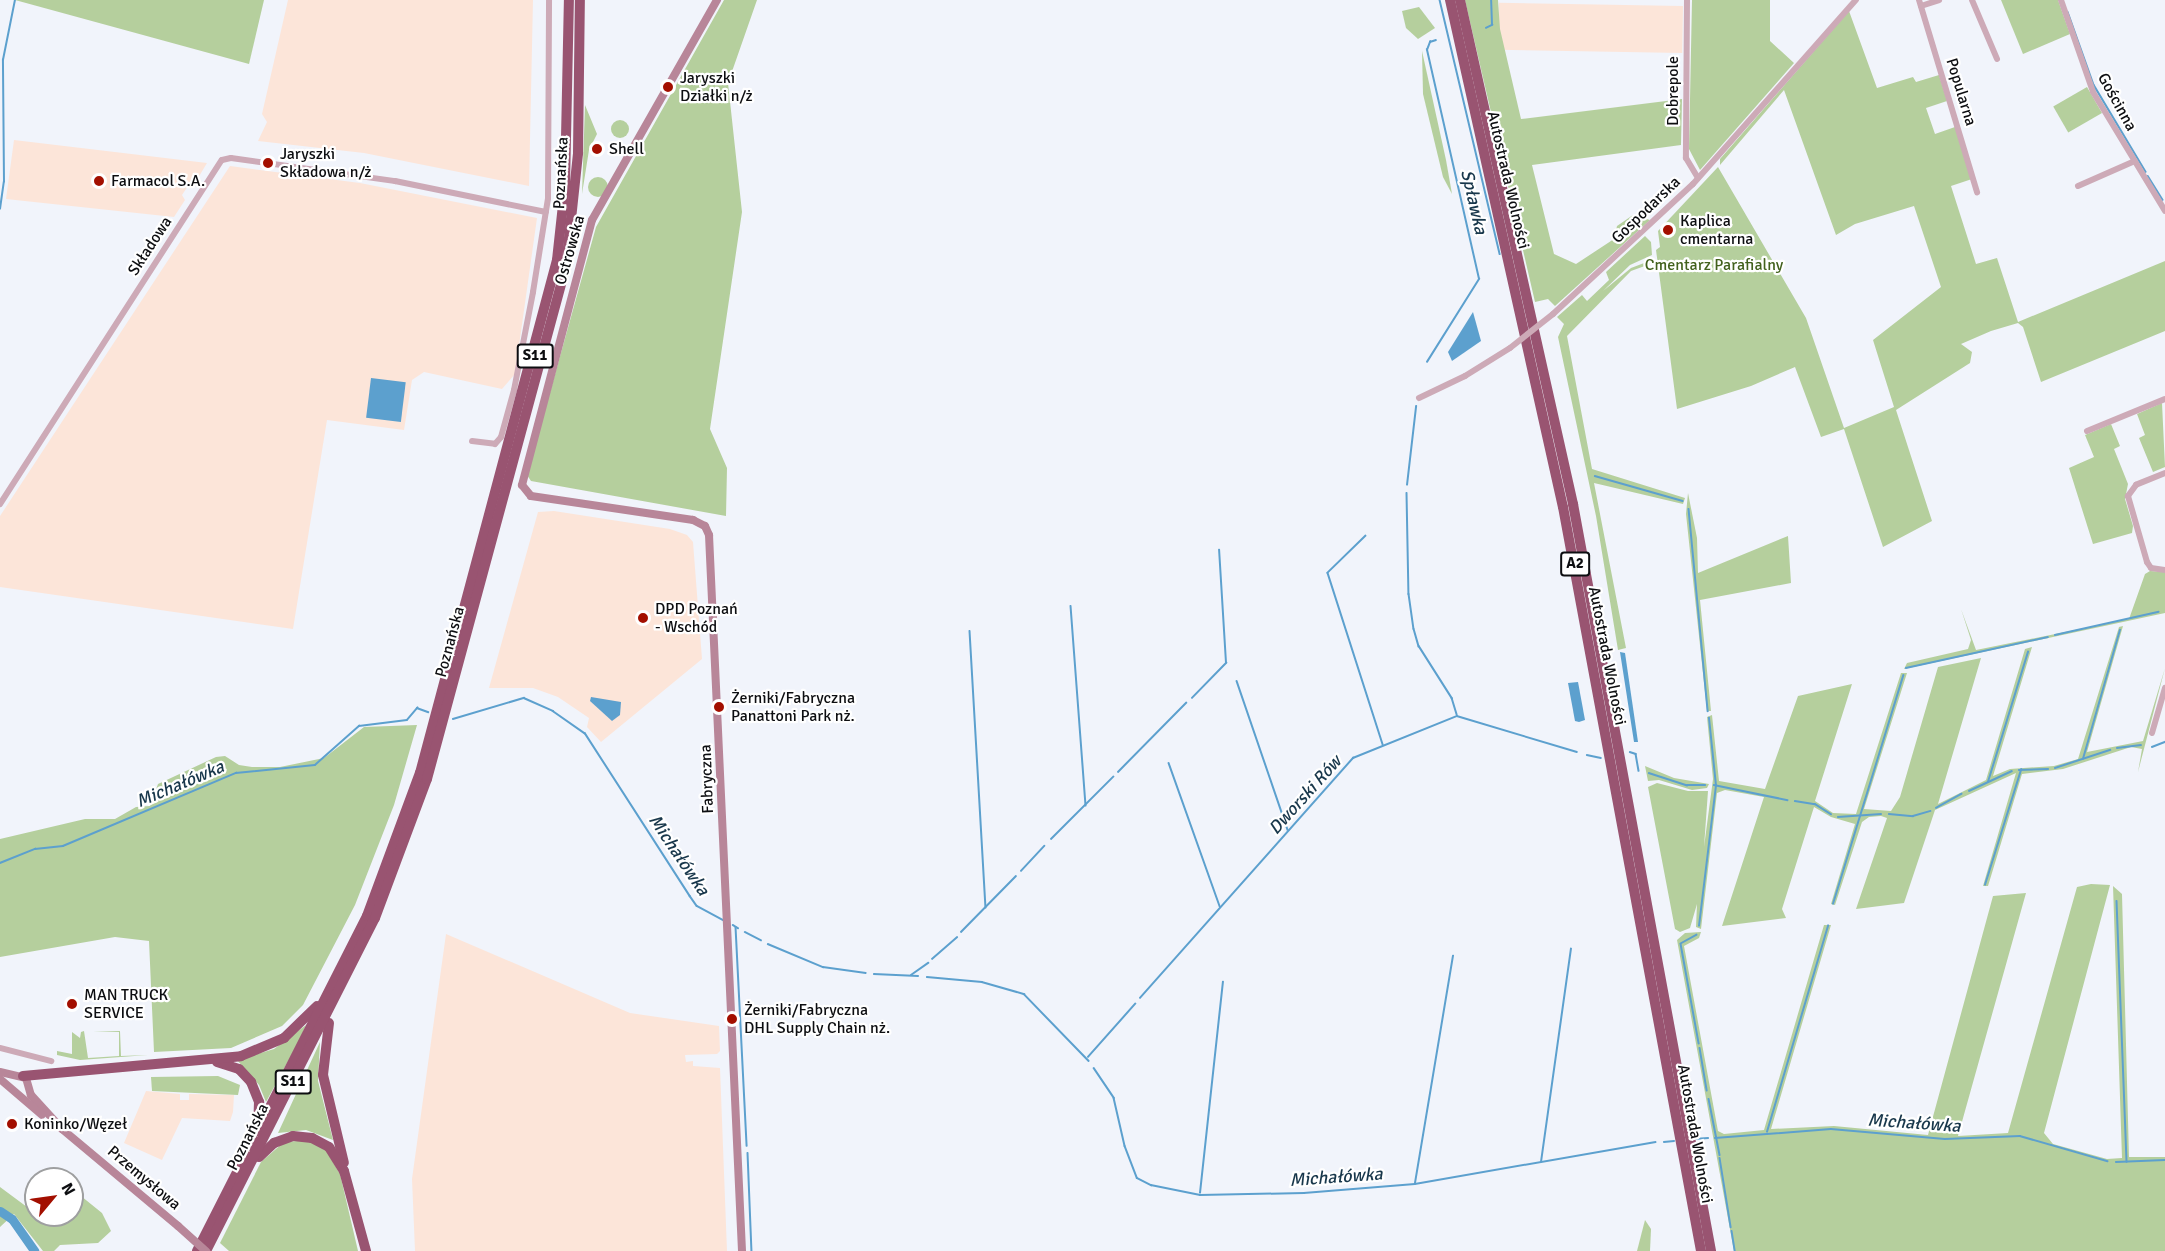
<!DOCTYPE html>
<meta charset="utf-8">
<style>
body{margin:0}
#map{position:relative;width:2165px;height:1251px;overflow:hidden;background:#f1f4fb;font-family:Signika,sans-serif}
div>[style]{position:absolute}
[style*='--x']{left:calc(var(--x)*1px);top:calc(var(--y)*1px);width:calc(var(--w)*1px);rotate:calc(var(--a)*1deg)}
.industrial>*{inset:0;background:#fce5d9;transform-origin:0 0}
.green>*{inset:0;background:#b5cf9d;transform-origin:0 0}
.round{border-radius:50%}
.water>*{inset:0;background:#5ca0ce;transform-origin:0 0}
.stream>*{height:1.5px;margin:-0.75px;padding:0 0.75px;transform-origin:0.75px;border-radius:0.75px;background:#5ca0ce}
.river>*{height:9px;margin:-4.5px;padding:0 4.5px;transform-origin:4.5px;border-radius:4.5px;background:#5ca0ce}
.street>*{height:6px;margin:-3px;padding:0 3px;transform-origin:3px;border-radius:3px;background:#cdaab7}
.secondary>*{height:8px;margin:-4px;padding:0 4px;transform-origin:4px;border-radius:4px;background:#b88699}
.highway>*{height:10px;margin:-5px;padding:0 5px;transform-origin:5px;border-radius:5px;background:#995471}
.street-bridge>*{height:6px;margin:-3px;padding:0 3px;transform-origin:3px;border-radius:3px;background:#cdaab7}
.secondary-bridge>*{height:8px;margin:-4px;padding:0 4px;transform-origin:4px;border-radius:4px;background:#b88699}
.dots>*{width:16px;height:16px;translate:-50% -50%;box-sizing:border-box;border:3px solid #fff;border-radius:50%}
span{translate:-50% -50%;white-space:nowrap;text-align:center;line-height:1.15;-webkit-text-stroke:4.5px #fff;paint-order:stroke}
.shield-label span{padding:2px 4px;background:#fff;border:2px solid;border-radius:4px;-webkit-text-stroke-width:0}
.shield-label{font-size:15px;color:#0d0e11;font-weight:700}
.poi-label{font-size:16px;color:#0d0e11}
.left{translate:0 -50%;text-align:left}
.street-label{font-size:16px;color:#0d0e11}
.park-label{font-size:16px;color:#42611d}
.water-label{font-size:18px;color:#18374b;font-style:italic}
.north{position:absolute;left:24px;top:1167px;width:60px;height:60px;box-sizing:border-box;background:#fff;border:2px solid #9e9fa0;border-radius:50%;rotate:61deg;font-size:16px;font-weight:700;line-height:24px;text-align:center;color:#0d0e11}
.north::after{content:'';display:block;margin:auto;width:21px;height:27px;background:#a30f00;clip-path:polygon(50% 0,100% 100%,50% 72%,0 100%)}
</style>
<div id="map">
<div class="industrial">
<div style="clip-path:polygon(288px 0,533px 0,529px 186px,364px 153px,258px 141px,267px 122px,262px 114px)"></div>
<div style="left:1683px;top:6px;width:47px;height:184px;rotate:91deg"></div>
<div style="clip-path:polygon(14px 140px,207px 163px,195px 183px,190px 183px,182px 195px,185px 200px,174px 217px,6px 199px)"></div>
<div style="clip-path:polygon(230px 166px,360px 183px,537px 218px,515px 374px,502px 389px,424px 372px,412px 380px,404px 430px,327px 420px,293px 629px,0 587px,0 516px)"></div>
<div style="clip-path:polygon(554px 511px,670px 529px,687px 535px,693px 542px,702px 659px,601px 742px,587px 727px,589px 718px,558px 697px,533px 688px,489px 688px,538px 512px)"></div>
<div style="clip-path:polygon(446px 934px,630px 1013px,719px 1026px,720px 1051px,717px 1054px,685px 1055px,686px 1062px,693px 1061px,693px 1066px,720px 1068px,727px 1251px,415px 1251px,412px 1179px)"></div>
<div style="clip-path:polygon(146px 1091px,180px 1094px,180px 1100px,189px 1100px,189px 1094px,234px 1095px,233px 1112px,230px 1121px,182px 1118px,162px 1160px,124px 1143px)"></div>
</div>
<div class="green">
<div style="clip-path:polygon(15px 0,264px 0,249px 64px)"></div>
<div style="clip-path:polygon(724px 0,757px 0,728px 83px,742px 212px,710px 429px,727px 468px,726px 516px,531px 481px,527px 475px,596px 227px)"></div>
<div style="clip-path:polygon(1465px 0,1498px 0,1500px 29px,1521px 119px,1682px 99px,1681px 145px,1532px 165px,1554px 254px,1576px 264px,1614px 239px,1617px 226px,1633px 215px,1650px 220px,1555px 306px,1548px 299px,1535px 302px)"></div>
<div style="clip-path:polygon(1692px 0,1770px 0,1770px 41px,1794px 63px,1700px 170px,1689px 149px)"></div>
<div style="clip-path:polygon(2001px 0,2058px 0,2070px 34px,2023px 54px)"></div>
<div style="clip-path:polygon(1419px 7px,1435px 28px,1418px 39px,1406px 28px,1402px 11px)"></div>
<div style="clip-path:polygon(1849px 11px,1877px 88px,1913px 77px,1916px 82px,1939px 75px,1947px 101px,1926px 108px,1935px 134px,1955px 127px,1972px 179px,1951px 186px,1976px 264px,1997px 258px,2018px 322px,2165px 261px,2165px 331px,2041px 382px,2023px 327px,2018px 323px,1991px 331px,1961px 344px,1972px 352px,1970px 363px,1896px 410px,1932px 521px,1883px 547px,1844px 429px,1821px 437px,1795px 367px,1751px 386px,1677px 409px,1656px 250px,1660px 247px,1658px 231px,1718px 167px,1806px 318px,1844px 428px,1894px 407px,1873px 340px,1941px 287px,1914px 206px,1855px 224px,1836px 235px,1784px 90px,1720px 165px,1720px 159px)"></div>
<div style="clip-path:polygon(1422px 51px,1446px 160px,1452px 194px,1443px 177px,1423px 94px)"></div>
<div style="left:2087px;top:87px;width:30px;height:39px;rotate:60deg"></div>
<div style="clip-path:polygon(585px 105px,597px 134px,589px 150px,582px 194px)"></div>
<div class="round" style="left:611px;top:120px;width:18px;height:18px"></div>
<div class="round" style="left:588px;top:177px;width:20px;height:20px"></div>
<div style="clip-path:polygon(1645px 236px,1651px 242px,1652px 255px,1630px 265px,1603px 291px,1631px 268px,1652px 260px,1653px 263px,1631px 271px,1567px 336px,1592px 469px,1685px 498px,1683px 504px,1594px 483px,1626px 648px,1618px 650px,1596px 516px,1558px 337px,1564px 324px,1557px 317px,1582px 295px,1587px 301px,1609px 280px,1606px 272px)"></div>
<div style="clip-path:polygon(2162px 403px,2165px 467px,2153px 472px,2139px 438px,2145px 435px,2137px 414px)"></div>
<div style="clip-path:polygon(2111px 424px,2120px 446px,2114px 449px,2128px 484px,2125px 499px,2133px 526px,2132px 533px,2093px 544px,2069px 468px,2094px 457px,2085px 435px)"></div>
<div style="clip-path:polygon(1688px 493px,1697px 538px,1698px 573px,1788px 536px,1791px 583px,1700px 600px,1711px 711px,1707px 711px,1686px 514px)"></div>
<div style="clip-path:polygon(2150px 571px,2165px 572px,2165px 613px,1904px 669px,1907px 663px,1968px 649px,1971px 640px,1961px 609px,1976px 650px,2129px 619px,2145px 574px)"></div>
<div style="clip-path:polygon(2123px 626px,2087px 752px,2143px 741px,2165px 668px,2138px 772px,2142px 749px,2131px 747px,2063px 769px,2022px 774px,1988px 886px,1983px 886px,2016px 773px,1935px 810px,1904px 903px,1856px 909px,1887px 818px,1881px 816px,1869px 817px,1862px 822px,1835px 905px,1831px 904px,1855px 824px,1831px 817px,1814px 807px,1782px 909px,1786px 918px,1722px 926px,1764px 797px,1725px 790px,1717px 793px,1701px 929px,1696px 927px,1697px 904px,1690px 928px,1680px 932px,1675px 929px,1648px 787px,1657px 783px,1688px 791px,1708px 791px,1704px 847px,1713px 779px,1707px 717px,1712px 715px,1719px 781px,1765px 789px,1798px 696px,1852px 684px,1815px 801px,1833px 813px,1856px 814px,1901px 673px,1907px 673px,1864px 809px,1891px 811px,1900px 797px,1938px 667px,1981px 658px,1938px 804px,1986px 780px,2025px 649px,2032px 647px,1993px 776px,2010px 769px,2054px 766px,2078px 759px,2119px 627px)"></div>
<div style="clip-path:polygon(417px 725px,394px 805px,355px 905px,303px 1005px,282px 1026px,231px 1048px,154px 1052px,149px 941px,115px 937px,0 957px,0 839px,85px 819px,115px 819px,136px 807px,150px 806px,158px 784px,216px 757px,225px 756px,239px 765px,252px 767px,280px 767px,324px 758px,364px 727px)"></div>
<div style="clip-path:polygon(1645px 766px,1674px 778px,1709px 784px,1707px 788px,1692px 790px,1659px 780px,1648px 781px)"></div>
<div style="clip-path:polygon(2091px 884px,2110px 885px,2044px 1133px,2053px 1144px,2107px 1159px,2122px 1158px,2113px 886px,2122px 894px,2129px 1157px,2165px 1157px,2165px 1251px,1734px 1251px,1677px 940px,1685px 933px,1701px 932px,1699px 938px,1684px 946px,1718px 1131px,1724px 1134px,1764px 1130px,1824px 925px,1831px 925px,1771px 1129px,1834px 1126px,1928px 1135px,1993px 896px,2026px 893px,1958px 1136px,2008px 1133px,2077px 887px)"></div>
<div style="clip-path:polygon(306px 1025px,300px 1039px,266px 1102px,259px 1085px,237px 1060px,274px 1049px)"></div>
<div style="clip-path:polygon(84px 1031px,88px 1058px,119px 1056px,119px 1032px,93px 1031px,120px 1031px,121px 1056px,148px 1055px,80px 1060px,57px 1055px,57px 1051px,72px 1054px,72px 1032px,80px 1038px,81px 1032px)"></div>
<div style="clip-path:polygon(320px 1042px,318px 1081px,333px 1140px,306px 1130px,278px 1133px)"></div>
<div style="clip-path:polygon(218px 1076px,240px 1085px,238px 1095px,152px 1091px,151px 1077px)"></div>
<div style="clip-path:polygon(312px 1140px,324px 1147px,340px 1174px,358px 1251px,229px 1251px,220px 1243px,261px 1162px,284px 1142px)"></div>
<div style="clip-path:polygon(0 1187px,27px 1207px,36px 1204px,36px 1215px,72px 1215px,72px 1193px,76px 1192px,102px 1213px,111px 1231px,98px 1243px,60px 1245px,54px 1251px,43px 1251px,14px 1214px,0 1227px)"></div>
<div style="clip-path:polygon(1645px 1220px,1651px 1229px,1650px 1251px,1637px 1251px)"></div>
</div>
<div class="water">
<div style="clip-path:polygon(1473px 312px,1481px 341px,1452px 361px,1448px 352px)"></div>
<div style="left:371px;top:378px;width:35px;height:40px;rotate:7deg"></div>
<div style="clip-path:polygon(1620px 652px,1625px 653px,1638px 742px,1634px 742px)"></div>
<div style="clip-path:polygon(1578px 682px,1585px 720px,1579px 722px,1575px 721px,1568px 683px)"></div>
<div style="clip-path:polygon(591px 697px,621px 702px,620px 715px,612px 721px,590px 701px)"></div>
</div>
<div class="stream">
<div style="--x:1440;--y:0;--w:261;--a:76.7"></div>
<div style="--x:2068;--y:12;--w:77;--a:70.4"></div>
<div style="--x:2094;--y:85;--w:101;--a:59.1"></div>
<div style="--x:1486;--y:28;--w:7;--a:-27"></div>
<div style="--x:1492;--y:25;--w:25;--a:-92"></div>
<div style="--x:2148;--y:176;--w:28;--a:58"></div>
<div style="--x:0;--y:209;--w:27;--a:-82"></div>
<div style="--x:4;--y:182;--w:122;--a:-90.5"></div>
<div style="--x:3;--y:60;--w:61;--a:-78.7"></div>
<div style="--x:1427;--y:362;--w:98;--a:-57.9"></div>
<div style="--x:1479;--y:279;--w:235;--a:-102.8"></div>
<div style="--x:1427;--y:50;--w:9;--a:-69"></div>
<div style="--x:1430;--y:42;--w:6;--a:-18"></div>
<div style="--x:1595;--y:476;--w:91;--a:15.9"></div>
<div style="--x:1407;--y:485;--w:79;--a:-83.4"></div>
<div style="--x:1407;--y:493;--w:101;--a:88.9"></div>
<div style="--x:1409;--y:594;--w:35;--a:82"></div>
<div style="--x:1414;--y:629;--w:18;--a:74"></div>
<div style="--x:1419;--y:646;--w:62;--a:57.6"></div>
<div style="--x:1452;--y:698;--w:17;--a:73"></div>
<div style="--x:1689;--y:509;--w:203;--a:84.6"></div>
<div style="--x:1366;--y:536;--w:53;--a:135.8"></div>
<div style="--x:1328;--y:573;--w:180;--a:72.2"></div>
<div style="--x:1071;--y:606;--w:200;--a:85.7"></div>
<div style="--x:970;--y:631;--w:277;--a:86.7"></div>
<div style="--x:2055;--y:635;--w:106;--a:-12.6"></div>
<div style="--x:1906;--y:668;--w:145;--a:-12.3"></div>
<div style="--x:1237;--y:681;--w:157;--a:71.1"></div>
<div style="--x:1192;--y:698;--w:49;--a:-45.8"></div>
<div style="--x:1226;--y:663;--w:113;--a:-93.5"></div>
<div style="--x:453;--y:719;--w:74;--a:-16.5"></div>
<div style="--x:524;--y:698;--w:32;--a:24"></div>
<div style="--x:553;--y:711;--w:39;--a:35"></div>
<div style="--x:585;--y:733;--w:194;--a:57.2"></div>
<div style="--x:690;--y:896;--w:12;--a:55"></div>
<div style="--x:697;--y:906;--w:30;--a:28"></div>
<div style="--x:2152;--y:747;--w:14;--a:-21"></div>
<div style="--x:2117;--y:748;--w:24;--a:-7"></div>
<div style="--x:1630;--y:752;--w:6;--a:18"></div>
<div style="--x:1636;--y:754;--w:17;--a:80"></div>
<div style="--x:1587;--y:755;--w:14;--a:12"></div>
<div style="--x:2083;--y:759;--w:134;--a:-74"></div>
<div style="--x:1169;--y:763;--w:152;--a:70.4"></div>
<div style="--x:2055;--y:768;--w:58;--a:-18.1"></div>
<div style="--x:2019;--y:770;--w:29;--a:-2"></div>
<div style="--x:1118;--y:772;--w:97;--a:-45.4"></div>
<div style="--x:1649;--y:773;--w:40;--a:18"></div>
<div style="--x:1687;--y:785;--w:18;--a:0"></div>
<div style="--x:1988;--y:782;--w:136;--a:-72.9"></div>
<div style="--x:1714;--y:785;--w:75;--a:11.6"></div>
<div style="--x:1969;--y:791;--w:47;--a:-24.9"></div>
<div style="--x:1795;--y:801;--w:20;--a:9"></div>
<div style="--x:1815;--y:804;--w:19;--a:32"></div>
<div style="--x:1936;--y:808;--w:29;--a:-29"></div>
<div style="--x:1889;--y:814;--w:24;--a:5"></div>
<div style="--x:1913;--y:816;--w:18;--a:-16"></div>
<div style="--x:1838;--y:817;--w:43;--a:-4"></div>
<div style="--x:1051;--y:839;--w:88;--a:-45"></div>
<div style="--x:0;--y:863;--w:38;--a:-22"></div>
<div style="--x:35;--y:849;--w:28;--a:-6"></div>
<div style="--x:63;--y:846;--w:188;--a:-22.9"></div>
<div style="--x:236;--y:773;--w:79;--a:-5.8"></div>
<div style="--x:315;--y:765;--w:59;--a:-41.6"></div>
<div style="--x:359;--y:726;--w:48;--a:-7.1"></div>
<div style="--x:407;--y:720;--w:16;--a:-50"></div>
<div style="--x:417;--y:708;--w:12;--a:20"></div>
<div style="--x:1021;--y:871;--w:34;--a:-47"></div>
<div style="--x:1985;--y:885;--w:121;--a:-72.6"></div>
<div style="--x:2117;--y:901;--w:261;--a:87.8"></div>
<div style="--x:1833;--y:904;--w:239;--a:-72.9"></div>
<div style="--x:733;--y:925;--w:6;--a:31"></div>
<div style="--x:1699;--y:926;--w:141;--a:-83.1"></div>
<div style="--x:1716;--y:786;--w:68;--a:-95.9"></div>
<div style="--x:736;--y:927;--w:219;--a:87.1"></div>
<div style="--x:745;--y:932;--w:18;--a:27"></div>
<div style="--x:961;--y:932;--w:78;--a:-45.5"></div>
<div style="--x:1697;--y:935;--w:18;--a:151"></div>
<div style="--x:1681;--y:944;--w:101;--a:79.7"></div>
<div style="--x:768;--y:944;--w:60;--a:22.7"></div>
<div style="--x:823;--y:967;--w:43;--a:7.9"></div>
<div style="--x:932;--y:959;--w:33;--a:-41"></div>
<div style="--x:874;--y:974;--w:44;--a:2.6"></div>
<div style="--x:911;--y:975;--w:21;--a:-35"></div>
<div style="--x:927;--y:977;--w:55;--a:5.2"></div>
<div style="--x:982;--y:982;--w:44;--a:15.9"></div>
<div style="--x:1024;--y:994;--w:93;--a:45.9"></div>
<div style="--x:1140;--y:998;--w:321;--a:-48.4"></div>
<div style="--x:1353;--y:758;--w:112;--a:-22"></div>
<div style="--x:1457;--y:716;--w:125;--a:16.7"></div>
<div style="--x:1700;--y:1048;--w:43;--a:80.5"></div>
<div style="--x:1088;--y:1057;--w:71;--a:-48.4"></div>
<div style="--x:1094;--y:1068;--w:36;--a:56"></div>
<div style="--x:1114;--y:1098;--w:49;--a:77.1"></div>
<div style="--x:1125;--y:1146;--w:34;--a:69"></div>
<div style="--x:1137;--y:1178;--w:16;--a:27"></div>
<div style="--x:1151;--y:1185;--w:50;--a:11.5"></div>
<div style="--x:1200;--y:1195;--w:104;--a:-1.1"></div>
<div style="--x:1304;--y:1193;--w:111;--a:-4.6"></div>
<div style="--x:1415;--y:1184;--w:244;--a:-9.9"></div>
<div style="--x:1709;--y:1099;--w:57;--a:78.9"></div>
<div style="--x:1767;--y:1132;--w:215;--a:-73.5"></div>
<div style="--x:1715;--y:1138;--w:116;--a:-4.4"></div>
<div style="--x:1831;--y:1129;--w:114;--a:5"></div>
<div style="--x:1945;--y:1139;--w:75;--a:-2.3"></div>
<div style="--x:2020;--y:1136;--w:91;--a:16"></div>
<div style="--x:1694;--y:1139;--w:14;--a:-4"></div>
<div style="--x:1664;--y:1142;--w:10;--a:-6"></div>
<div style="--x:748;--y:1153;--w:98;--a:87.7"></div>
<div style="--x:1720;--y:1158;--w:70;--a:80.9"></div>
<div style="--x:1541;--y:1162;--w:215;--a:-82"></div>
<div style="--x:2116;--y:1162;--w:49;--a:-2.3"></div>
<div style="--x:1415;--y:1183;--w:230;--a:-80.5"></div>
<div style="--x:1200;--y:1193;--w:212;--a:-83.8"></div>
<div style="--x:1732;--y:1231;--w:20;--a:81"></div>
</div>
<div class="river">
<div style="--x:0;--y:1211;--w:14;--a:34"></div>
<div style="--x:12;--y:1219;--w:39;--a:55"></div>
</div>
<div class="street">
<div style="--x:1687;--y:0;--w:158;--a:90.4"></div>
<div style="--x:1686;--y:158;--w:23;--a:59"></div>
<div style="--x:1919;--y:0;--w:201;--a:73.2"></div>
<div style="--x:1972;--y:0;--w:64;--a:67"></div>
<div style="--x:2061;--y:0;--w:97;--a:70.8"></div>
<div style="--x:2093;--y:92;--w:139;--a:58.8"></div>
<div style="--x:1921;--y:6;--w:19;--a:-18"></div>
<div style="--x:2078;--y:186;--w:62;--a:-23.7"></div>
<div style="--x:1553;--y:314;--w:191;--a:-42.9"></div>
<div style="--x:1693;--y:184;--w:246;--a:-48.5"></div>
<div style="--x:1419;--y:398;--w:51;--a:-25.6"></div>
<div style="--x:1465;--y:376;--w:53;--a:-31.9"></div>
<div style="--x:2087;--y:431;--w:84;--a:-22.3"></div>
<div style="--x:472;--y:441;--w:23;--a:7"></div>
<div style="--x:495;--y:444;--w:9;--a:-49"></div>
<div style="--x:501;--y:437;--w:49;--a:-74.5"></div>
<div style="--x:514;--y:390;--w:100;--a:-79"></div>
<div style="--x:533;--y:292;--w:95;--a:-80.9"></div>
<div style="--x:548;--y:198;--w:198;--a:-89.7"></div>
<div style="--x:2165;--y:473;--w:31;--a:158"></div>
<div style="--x:2136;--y:485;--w:14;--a:126"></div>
<div style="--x:2128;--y:496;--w:69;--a:73.9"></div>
<div style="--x:2147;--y:562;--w:7;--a:56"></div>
<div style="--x:2151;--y:568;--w:14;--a:8"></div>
<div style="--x:0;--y:504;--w:409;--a:-57.2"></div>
<div style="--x:222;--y:160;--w:9;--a:-13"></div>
<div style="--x:231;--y:158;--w:166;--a:8"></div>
<div style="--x:395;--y:181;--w:154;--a:11.6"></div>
<div style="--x:2152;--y:733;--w:47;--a:-73.9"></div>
<div style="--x:0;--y:1048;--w:53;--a:14.3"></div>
</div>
<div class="secondary">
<div style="--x:717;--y:0;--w:253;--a:119.6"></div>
<div style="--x:592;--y:220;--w:274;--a:104.8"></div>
<div style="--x:522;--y:485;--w:14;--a:51"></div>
<div style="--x:531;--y:496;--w:164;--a:8.4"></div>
<div style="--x:693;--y:520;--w:13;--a:27"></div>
<div style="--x:705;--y:526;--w:10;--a:66"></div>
<div style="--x:709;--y:535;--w:717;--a:87.36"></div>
<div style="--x:0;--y:1072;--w:27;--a:13"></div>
<div style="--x:26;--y:1078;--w:18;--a:74"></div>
<div style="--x:31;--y:1095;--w:46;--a:47.6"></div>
<div style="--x:62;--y:1129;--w:151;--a:39.9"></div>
<div style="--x:0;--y:1079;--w:55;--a:40.6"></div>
</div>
<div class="highway">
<div style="--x:1450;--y:0;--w:519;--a:77.44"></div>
<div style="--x:1563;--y:507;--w:757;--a:79.49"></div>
<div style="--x:1460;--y:0;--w:517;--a:77.36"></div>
<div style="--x:1573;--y:504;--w:760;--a:79.53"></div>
<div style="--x:329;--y:1023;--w:52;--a:96.6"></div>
<div style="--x:323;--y:1075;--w:90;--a:76.6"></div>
<div style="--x:217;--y:1062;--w:23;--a:18"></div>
<div style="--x:239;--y:1069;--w:18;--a:47"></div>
<div style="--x:251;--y:1082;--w:22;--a:68"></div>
<div style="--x:259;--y:1102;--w:24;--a:92"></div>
<div style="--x:23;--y:1076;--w:219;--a:-5.2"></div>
<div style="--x:241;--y:1056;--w:47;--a:-22.7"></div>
<div style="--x:284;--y:1038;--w:46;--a:-44.1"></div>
<div style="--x:259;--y:1157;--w:21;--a:-43"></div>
<div style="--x:274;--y:1143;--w:20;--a:-20"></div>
<div style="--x:293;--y:1136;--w:19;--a:6"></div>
<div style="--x:312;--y:1138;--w:19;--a:28"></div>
<div style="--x:329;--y:1147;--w:28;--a:58"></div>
<div style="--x:344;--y:1171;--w:83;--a:74.6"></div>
<div style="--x:197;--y:1251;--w:376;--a:-63.1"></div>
<div style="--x:367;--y:916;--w:153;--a:-69.7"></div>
<div style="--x:420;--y:773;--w:531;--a:-75.05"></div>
<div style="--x:557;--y:260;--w:74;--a:-83.8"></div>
<div style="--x:565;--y:186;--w:186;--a:-88.8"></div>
<div style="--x:206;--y:1251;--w:373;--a:-63.1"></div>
<div style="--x:375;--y:918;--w:148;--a:-69.5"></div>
<div style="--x:427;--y:779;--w:531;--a:-74.84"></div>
<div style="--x:566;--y:266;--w:114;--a:-83.9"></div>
<div style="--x:578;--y:153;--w:153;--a:-89.3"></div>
</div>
<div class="street-bridge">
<div style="--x:1510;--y:348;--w:55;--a:-38.3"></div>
</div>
<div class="secondary-bridge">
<div style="--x:178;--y:1226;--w:38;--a:42"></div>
</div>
<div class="dots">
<div style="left:668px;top:87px;background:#a30f00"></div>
<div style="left:597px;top:149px;background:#a30f00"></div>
<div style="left:268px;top:163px;background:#a30f00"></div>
<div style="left:99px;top:181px;background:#a30f00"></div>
<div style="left:1668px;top:230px;background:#a30f00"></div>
<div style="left:643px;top:618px;background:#a30f00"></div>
<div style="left:719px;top:707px;background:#a30f00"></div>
<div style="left:72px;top:1004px;background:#a30f00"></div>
<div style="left:732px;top:1019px;background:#a30f00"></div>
<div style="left:12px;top:1124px;background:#a30f00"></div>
</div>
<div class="shield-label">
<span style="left:535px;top:356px">S11</span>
<span style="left:1575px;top:564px">A2</span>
<span style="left:293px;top:1082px">S11</span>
</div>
<div class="poi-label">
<span class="left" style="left:680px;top:87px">Jaryszki<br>Działki n/ż</span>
<span class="left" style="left:609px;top:149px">Shell</span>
<span class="left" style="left:280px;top:163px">Jaryszki<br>Składowa n/ż</span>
<span class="left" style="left:111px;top:181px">Farmacol S.A.</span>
<span class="left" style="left:1680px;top:230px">Kaplica<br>cmentarna</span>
<span class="left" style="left:655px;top:618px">DPD Poznań<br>- Wschód</span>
<span class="left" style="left:731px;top:707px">Żerniki/Fabryczna<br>Panattoni Park nż.</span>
<span class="left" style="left:84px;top:1004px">MAN TRUCK<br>SERVICE</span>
<span class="left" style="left:744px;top:1019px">Żerniki/Fabryczna<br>DHL Supply Chain nż.</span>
<span class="left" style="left:24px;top:1124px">Koninko/Węzeł</span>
</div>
<div class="street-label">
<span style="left:1673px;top:91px;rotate:-90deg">Dobrepole</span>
<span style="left:1961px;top:92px;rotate:73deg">Popularna</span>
<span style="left:2117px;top:102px;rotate:61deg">Gościnna</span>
<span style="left:561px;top:173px;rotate:-87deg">Poznańska</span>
<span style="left:1508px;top:180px;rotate:77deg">Autostrada Wolności</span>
<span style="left:1646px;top:210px;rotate:-44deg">Gospodarska</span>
<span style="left:150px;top:246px;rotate:-57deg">Składowa</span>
<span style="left:570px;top:250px;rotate:-74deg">Ostrowska</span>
<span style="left:450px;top:642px;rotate:-75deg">Poznańska</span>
<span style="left:1607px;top:656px;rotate:79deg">Autostrada Wolności</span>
<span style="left:707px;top:779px;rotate:-92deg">Fabryczna</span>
<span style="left:1695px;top:1134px;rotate:80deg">Autostrada Wolności</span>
<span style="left:248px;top:1137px;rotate:-63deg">Poznańska</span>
<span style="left:144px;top:1178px;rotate:40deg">Przemysłowa</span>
</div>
<div class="park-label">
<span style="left:1714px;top:265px">Cmentarz Parafialny</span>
</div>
<div class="water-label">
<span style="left:1474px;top:202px;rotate:77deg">Spławka</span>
<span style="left:180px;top:784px;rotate:-23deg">Michałówka</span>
<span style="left:1305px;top:795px;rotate:-48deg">Dworski Rów</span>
<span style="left:679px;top:855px;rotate:56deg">Michałówka</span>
<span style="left:1914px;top:1123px;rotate:4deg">Michałówka</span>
<span style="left:1336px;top:1177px;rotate:-4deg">Michałówka</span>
</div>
<div class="north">N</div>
</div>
